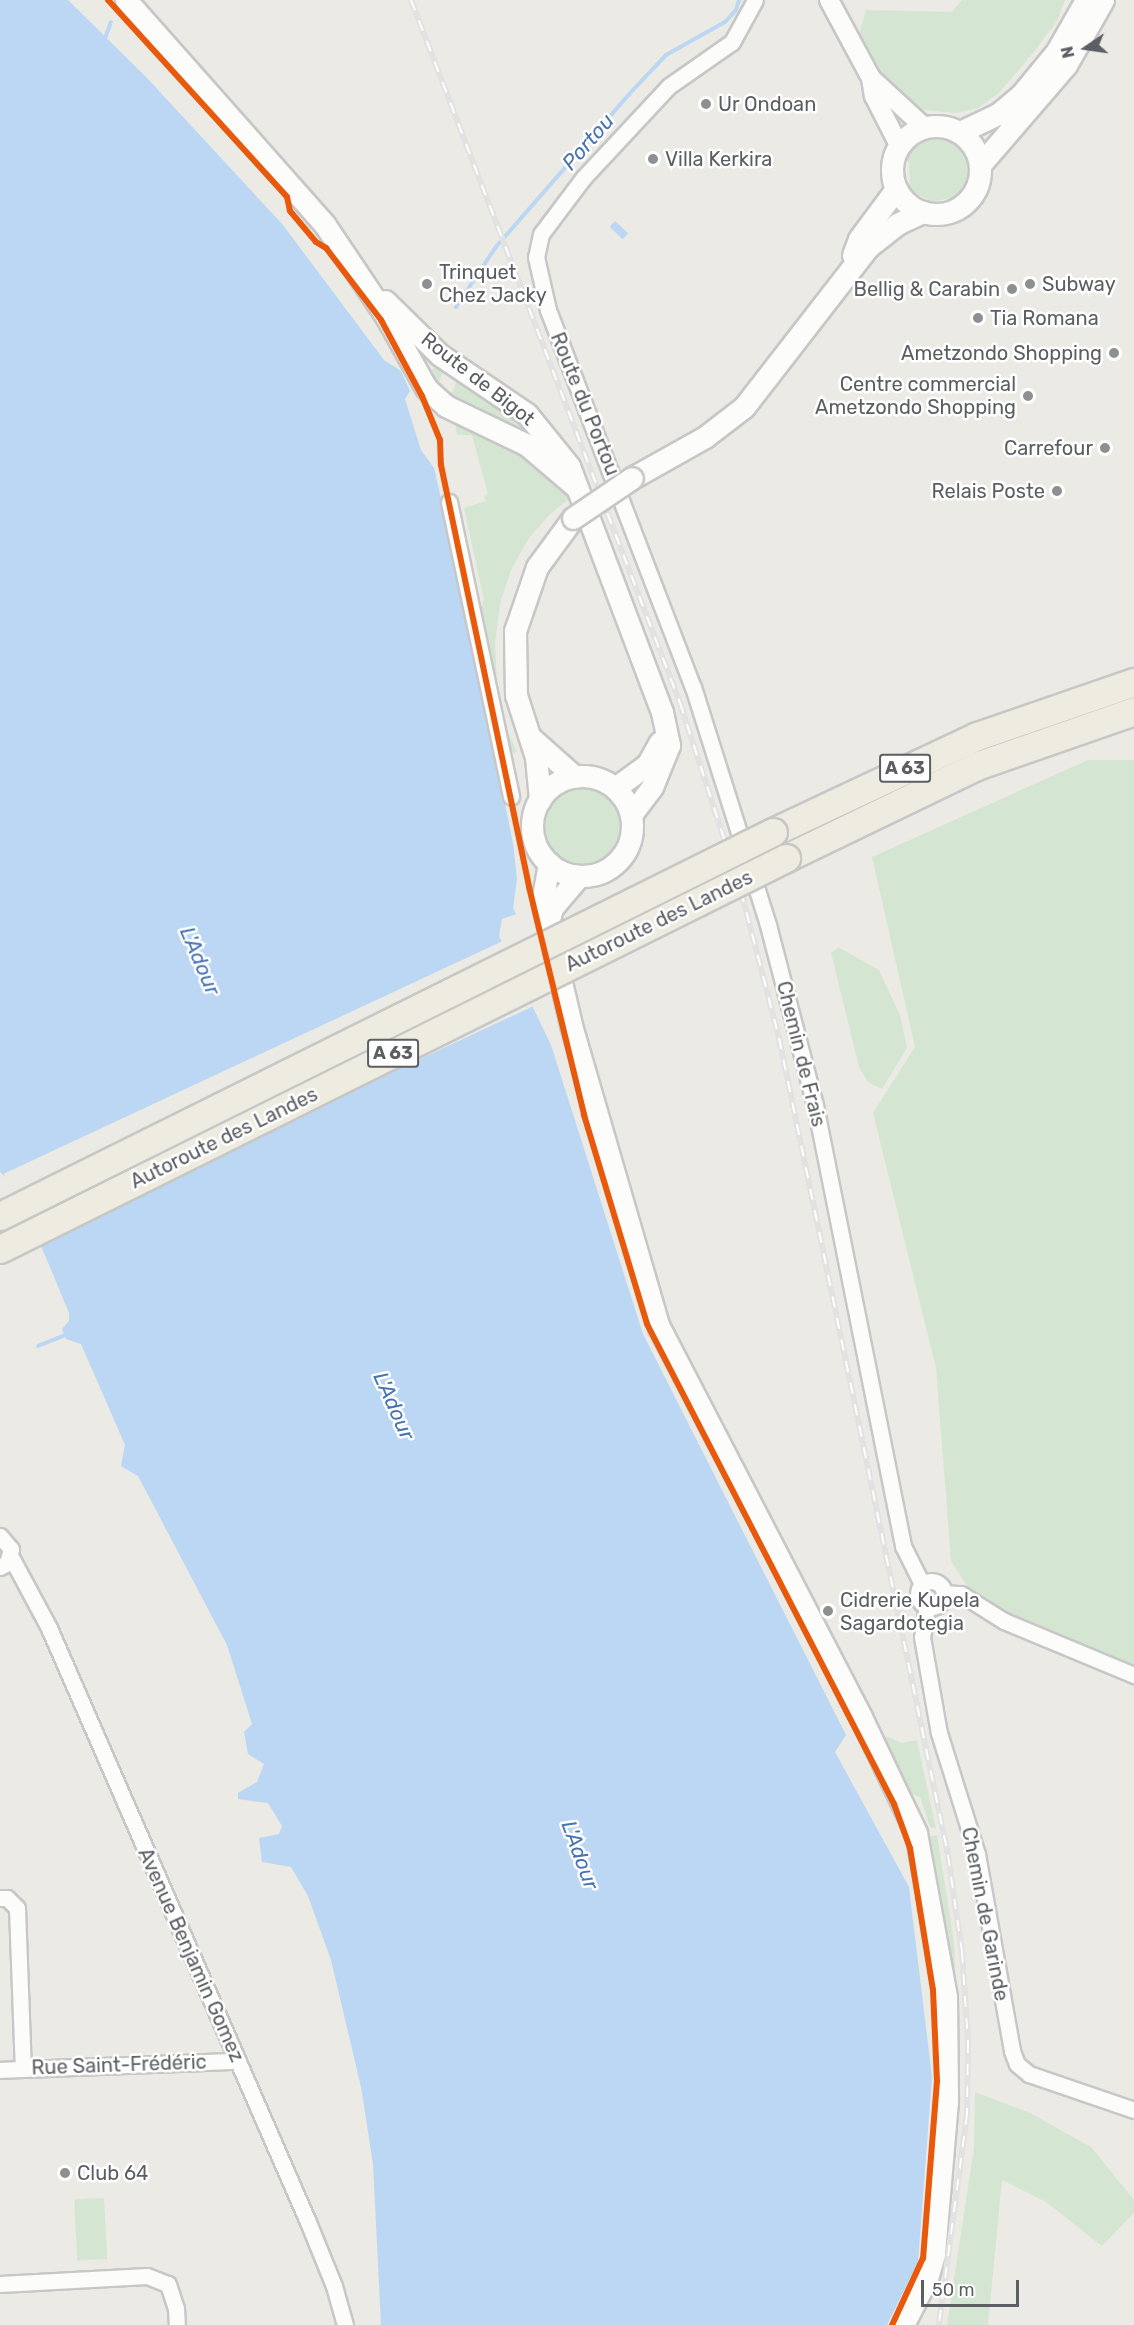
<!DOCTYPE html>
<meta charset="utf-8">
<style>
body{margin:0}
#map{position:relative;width:1134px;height:2325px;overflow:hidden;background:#ebeae5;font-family:Rubik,sans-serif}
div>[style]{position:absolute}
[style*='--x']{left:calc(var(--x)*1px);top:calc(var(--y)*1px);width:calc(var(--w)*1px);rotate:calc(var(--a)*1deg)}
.green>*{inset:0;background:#d4e6d2;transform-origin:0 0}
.round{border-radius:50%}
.water>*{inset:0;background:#bbd7f3;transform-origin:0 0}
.pier>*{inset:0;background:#ebeae5;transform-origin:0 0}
.stream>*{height:4px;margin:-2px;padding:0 2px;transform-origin:2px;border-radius:2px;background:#bbd7f3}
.roads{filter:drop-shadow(2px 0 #c7c7c7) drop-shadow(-2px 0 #c7c7c7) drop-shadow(0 2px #c7c7c7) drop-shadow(0 -2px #c7c7c7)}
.minor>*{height:15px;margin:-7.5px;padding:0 7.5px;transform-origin:7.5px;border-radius:7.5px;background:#fcfcfb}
.minor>.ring{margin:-7.5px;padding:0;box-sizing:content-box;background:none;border:15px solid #fcfcfb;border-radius:50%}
.tertiary>*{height:18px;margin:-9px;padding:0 9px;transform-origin:9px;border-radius:9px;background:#fcfcfb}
.secondary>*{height:21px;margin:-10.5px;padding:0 10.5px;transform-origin:10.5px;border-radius:10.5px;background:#fcfcfb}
.secondary>.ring{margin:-10.5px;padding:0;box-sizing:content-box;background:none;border:21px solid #fcfcfb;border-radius:50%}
.motorway>*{height:27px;margin:-13.5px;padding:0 13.5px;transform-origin:13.5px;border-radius:13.5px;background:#eeece1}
.rail>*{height:6px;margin-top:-3px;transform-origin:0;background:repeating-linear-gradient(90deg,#fff 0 11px,#e2e2e2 0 22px);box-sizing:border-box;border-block:2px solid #e2e2e2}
.bridges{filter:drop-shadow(2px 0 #c7c7c5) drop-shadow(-2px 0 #c7c7c5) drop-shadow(0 2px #c7c7c5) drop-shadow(0 -2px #c7c7c5)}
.secondary-bridge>*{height:21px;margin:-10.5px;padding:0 10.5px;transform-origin:10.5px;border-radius:10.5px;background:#fcfcfb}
.motorway-bridge>*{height:27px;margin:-13.5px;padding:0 13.5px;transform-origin:13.5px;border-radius:13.5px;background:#eeece1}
.cycleway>*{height:6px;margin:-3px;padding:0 3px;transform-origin:3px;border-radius:3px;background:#e8590c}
.dots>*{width:16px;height:16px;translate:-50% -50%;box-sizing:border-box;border:3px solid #fff;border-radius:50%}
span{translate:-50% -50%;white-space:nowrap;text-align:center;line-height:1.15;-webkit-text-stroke:5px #fff;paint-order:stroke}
.shield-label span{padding:2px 4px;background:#fff;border:2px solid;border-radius:4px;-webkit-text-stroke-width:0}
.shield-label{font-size:18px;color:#5b5e63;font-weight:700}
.poi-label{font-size:20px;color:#5b5e63}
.left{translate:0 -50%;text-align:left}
.right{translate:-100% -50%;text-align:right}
.street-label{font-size:20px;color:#5b5e63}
.water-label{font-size:21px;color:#4874b2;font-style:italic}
.north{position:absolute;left:1056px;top:18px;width:60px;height:60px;-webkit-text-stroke:4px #fff;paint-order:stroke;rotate:257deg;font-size:16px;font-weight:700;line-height:24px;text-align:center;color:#5b5e63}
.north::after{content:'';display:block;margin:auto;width:21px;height:27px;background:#5b5e63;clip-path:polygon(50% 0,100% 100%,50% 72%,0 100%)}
.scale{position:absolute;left:921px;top:2280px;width:98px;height:27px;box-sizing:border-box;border:3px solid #5b5e63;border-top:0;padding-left:8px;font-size:18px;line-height:21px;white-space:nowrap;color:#5b5e63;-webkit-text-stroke:4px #fff;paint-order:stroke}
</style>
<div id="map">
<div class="green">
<div style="clip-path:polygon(962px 0,1065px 0,1057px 21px,1034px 52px,999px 93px,978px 108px,957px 113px,924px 110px,907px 103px,880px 73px,859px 35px,866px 10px,952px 12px)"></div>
<div style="clip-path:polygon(940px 135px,955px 141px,966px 153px,969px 177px,955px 197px,932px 202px,910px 190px,909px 163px,905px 157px,917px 141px)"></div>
<div style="clip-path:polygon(400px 322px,445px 366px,438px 385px,425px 376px,436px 366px,426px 355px,419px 361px)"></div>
<div style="clip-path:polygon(459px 374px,487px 389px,552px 448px,449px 402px)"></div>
<div style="clip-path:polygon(455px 421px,512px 443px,573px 496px,549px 515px,529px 538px,511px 570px,500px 604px,495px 643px,497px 685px,504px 722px,517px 752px,507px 753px,480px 610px,484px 600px,464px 508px,486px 501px,484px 496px,488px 494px,472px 435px,457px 435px)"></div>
<div style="clip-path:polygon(1088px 760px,1134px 760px,1134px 1687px,974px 1596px,951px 1561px,936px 1368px,873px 1113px,915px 1047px,872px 857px)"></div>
<div class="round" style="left:544px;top:787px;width:78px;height:78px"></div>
<div style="clip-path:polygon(838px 947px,879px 970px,900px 1015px,907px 1048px,882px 1089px,868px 1082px,859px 1067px,831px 953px)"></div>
<div style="clip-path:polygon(886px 1736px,902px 1743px,917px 1740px,936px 1829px,930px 1827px,920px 1797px,910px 1793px,891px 1755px)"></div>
<div style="clip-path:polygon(937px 1835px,954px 1942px,960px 2070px,955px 2070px,925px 1838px)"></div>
<div style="clip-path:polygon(975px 2092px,1030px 2113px,1091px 2147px,1134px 2200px,1134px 2213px,1102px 2246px,1046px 2202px,1002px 2180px,988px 2325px,947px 2325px,974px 2148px)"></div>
<div style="left:104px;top:2198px;width:61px;height:30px;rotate:87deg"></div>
</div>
<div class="water">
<div style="clip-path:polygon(0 0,68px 0,147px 78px,283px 225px,384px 360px,401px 371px,410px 391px,405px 399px,421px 450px,434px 468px,446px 520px,513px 843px,517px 879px,513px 908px,516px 914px,502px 919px,499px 936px,551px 1045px,643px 1334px,846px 1735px,835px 1752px,909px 1887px,932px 2077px,918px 2262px,887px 2325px,381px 2325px,373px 2164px,361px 2087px,331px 1960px,308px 1896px,291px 1867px,262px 1862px,259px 1838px,279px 1834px,282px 1826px,268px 1803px,238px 1799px,238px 1793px,257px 1782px,264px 1764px,248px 1754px,244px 1732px,252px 1724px,227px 1645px,138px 1476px,121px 1466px,125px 1445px,81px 1344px,66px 1339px,62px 1329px,69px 1321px,69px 1313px,17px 1188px,0 1172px)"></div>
<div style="left:615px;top:221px;width:18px;height:8px;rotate:43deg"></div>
</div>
<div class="pier">
<div style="left:505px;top:940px;width:72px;height:553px;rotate:65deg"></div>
</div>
<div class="stream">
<div style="--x:104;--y:41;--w:20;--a:-70"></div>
<div style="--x:456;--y:307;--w:71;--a:-56.5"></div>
<div style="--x:495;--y:248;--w:210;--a:-48.9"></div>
<div style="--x:633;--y:90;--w:48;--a:-46.7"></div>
<div style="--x:666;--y:55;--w:68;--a:-29.2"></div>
<div style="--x:725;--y:22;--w:16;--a:-47"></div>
<div style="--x:736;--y:10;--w:10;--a:-73"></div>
<div style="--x:38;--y:1346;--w:31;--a:-22"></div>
</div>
<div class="roads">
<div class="minor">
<div style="--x:755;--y:0;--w:48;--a:118.7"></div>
<div style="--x:732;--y:42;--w:77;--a:145.1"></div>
<div style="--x:669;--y:86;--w:125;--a:133"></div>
<div style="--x:584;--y:177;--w:71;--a:127"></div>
<div style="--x:541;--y:234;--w:24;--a:102"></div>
<div style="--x:536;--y:257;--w:54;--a:77.2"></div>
<div style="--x:548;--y:310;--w:404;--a:69"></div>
<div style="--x:693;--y:687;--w:250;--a:72.5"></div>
<div style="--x:768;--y:925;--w:186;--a:75.4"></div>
<div style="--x:815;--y:1105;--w:450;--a:78.7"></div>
<div style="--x:903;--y:1546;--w:42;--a:63.4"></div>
<div style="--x:449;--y:502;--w:301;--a:78.1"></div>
<div style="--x:0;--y:1536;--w:17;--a:50"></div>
<div style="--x:11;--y:1549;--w:15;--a:106"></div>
<div style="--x:7;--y:1563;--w:8;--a:150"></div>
<div style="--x:11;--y:1557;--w:81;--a:61.8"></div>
<div style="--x:49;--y:1628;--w:648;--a:66.44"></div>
<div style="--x:308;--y:2222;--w:69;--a:67.9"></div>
<div style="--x:334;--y:2286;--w:41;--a:74.2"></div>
<div class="ring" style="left:918px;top:1581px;width:11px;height:11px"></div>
<div style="--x:945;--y:1593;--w:16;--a:4"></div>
<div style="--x:961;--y:1594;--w:51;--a:32.1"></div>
<div style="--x:1004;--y:1621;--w:141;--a:22.6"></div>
<div style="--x:927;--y:1606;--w:31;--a:99"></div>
<div style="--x:922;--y:1637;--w:97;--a:80"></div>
<div style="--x:939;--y:1733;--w:127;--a:72.6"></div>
<div style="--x:977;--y:1854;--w:200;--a:79.9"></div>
<div style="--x:1012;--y:2051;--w:14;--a:69"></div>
<div style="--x:1017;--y:2064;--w:16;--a:40"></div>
<div style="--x:1029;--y:2074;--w:111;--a:18.9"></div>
<div style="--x:0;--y:1898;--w:7;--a:0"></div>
<div style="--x:7;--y:1898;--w:14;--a:45"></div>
<div style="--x:17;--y:1908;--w:161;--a:87.9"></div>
<div style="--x:0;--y:2070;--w:237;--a:-2.2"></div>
<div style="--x:0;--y:2284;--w:147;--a:-3.1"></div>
<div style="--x:147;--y:2276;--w:22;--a:21"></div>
<div style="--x:168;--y:2284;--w:25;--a:72"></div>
<div style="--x:176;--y:2308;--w:17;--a:87"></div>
</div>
<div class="tertiary">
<div style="--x:829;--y:0;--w:89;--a:61.7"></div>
<div style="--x:871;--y:78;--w:18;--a:81"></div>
<div style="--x:874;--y:96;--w:55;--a:63"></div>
<div style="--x:871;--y:78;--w:72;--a:42.8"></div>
</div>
<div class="secondary">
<div style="--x:126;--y:0;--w:300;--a:48.5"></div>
<div style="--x:325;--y:225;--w:110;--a:56.2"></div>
<div style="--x:386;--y:316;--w:82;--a:60.9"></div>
<div style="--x:426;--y:388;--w:27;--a:42"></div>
<div style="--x:446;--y:406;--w:90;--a:25.7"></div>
<div style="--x:527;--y:445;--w:63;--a:40.5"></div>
<div class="ring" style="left:892px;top:126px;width:67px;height:67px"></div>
<div style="--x:960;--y:132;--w:42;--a:-25.3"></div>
<div style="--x:998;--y:114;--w:30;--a:-40"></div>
<div style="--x:1021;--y:95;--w:57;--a:-50.7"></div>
<div style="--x:1057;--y:51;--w:59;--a:-60.4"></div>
<div style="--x:980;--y:165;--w:132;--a:-49.3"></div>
<div style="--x:1066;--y:65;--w:75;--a:-60.4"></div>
<div style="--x:853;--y:255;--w:17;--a:-69"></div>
<div style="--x:859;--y:239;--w:62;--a:-53.5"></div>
<div style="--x:385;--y:301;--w:77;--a:44.5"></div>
<div style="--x:440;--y:355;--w:105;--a:34.1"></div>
<div style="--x:527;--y:414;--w:67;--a:51.1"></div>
<div style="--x:569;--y:466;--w:263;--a:69.3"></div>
<div style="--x:662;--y:712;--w:34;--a:78"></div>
<div style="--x:669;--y:745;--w:45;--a:112"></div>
<div style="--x:652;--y:787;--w:35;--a:127"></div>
<div style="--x:632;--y:478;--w:84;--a:-29.3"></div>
<div style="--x:705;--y:437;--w:49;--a:-37.6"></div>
<div style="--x:744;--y:407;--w:202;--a:-52.2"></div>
<div style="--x:868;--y:247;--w:37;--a:-38"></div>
<div style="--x:897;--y:224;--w:29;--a:-25"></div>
<div style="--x:530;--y:737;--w:60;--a:41.6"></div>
<div class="ring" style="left:532px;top:776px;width:79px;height:79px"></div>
<div style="--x:615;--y:788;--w:39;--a:-36"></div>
<div style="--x:647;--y:765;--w:26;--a:-61"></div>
<div style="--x:540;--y:800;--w:43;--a:-95.3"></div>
<div style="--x:536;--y:757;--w:65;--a:-107.9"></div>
<div style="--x:516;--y:695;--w:64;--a:-90.9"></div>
<div style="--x:515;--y:631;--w:68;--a:-71"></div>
<div style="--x:537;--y:567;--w:61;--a:-53.7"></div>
<div style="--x:549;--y:863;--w:39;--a:100"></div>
<div style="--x:542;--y:901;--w:127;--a:76.8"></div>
<div style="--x:571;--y:1025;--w:315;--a:73.8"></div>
<div style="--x:659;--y:1327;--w:439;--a:62.6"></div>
<div style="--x:861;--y:1717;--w:128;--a:64.6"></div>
<div style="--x:916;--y:1833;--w:167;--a:79.6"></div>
<div style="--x:946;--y:1997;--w:104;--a:89.4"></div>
<div style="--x:947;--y:2101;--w:154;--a:94.9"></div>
<div style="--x:934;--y:2254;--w:25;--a:106"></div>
<div style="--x:927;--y:2278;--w:53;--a:117.1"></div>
<div style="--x:548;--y:923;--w:16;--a:-75"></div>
<div style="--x:552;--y:908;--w:42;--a:-49.8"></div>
</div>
<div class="motorway">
<div style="--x:773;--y:832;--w:225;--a:-25.2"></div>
<div style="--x:977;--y:736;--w:166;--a:-19"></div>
<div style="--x:786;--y:858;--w:211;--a:-25.8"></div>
<div style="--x:976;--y:766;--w:167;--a:-19.2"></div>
</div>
</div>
<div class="rail">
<div style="--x:411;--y:0;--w:753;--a:69.06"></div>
<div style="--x:680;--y:703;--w:198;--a:72"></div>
<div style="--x:741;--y:891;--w:152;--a:75.5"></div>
<div style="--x:779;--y:1038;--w:834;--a:78.31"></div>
<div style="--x:948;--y:1855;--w:98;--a:81.8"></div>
<div style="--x:962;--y:1952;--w:90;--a:86.2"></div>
<div style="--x:968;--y:2042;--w:72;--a:90.8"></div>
<div style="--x:967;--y:2114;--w:213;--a:97.6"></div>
</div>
<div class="bridges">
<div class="secondary-bridge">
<div style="--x:573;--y:518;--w:71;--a:-34.1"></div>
</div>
<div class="motorway-bridge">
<div style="--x:0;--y:1216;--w:863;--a:-26.42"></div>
<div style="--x:0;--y:1249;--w:878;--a:-26.45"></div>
</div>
</div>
<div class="cycleway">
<div style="--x:108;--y:0;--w:266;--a:47.7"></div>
<div style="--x:287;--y:197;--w:14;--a:78"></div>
<div style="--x:290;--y:211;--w:40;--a:50"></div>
<div style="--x:316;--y:242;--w:12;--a:31"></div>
<div style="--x:326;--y:248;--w:91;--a:52.6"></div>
<div style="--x:381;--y:320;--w:86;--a:61.7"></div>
<div style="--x:422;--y:396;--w:48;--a:67.8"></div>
<div style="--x:440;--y:440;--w:25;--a:88"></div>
<div style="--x:441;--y:465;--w:431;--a:78.2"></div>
<div style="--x:529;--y:887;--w:235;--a:76.4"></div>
<div style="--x:584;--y:1115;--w:218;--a:73.2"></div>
<div style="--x:647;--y:1324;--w:540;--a:62.77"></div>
<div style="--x:894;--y:1804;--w:47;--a:70"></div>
<div style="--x:910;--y:1848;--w:144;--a:80.8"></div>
<div style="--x:933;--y:1990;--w:91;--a:87.5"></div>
<div style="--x:937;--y:2081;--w:178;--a:94.5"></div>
<div style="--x:923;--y:2258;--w:74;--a:114.8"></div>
</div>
<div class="dots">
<div style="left:706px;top:104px;background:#8d8f90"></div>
<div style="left:653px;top:159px;background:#8d8f90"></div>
<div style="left:427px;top:284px;background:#8d8f90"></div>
<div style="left:1030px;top:284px;background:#8d8f90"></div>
<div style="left:1012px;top:289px;background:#8d8f90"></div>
<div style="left:978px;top:318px;background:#8d8f90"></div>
<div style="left:1114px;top:353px;background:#8d8f90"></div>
<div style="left:1028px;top:396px;background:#8d8f90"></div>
<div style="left:1105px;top:448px;background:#8d8f90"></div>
<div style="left:1057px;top:491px;background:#8d8f90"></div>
<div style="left:828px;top:1611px;background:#8d8f90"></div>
<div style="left:65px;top:2173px;background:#8d8f90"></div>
</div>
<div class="shield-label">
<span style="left:905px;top:768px">A 63</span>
<span style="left:393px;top:1053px">A 63</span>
</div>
<div class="poi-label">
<span class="left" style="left:718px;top:104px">Ur Ondoan</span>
<span class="left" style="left:665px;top:159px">Villa Kerkira</span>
<span class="left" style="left:439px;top:284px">Trinquet<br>Chez Jacky</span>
<span class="left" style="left:1042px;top:284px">Subway</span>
<span class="right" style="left:1000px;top:289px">Bellig &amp; Carabin</span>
<span class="left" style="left:990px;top:318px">Tia Romana</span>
<span class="right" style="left:1102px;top:353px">Ametzondo Shopping</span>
<span class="right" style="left:1016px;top:396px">Centre commercial<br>Ametzondo Shopping</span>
<span class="right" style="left:1093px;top:448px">Carrefour</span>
<span class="right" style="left:1045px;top:491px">Relais Poste</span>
<span class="left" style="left:840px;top:1612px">Cidrerie Kupela<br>Sagardotegia</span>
<span class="left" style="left:77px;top:2173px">Club 64</span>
</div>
<div class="street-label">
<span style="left:478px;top:379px;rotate:38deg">Route de Bigot</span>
<span style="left:585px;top:404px;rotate:68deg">Route du Portou</span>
<span style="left:659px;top:921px;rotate:-26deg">Autoroute des Landes</span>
<span style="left:801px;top:1054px;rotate:76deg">Chemin de Frais</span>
<span style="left:224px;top:1138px;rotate:-26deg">Autoroute des Landes</span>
<span style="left:985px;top:1914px;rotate:79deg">Chemin de Garinde</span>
<span style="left:191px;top:1955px;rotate:66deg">Avenue Benjamin Gomez</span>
<span style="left:119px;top:2065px;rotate:-2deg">Rue Saint-Frédéric</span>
</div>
<div class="water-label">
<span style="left:588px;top:142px;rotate:-49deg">Portou</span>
<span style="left:200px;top:961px;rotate:67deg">L'Adour</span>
<span style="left:394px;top:1406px;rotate:66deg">L'Adour</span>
<span style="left:580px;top:1855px;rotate:70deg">L'Adour</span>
</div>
<div class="north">N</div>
<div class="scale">50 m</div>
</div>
